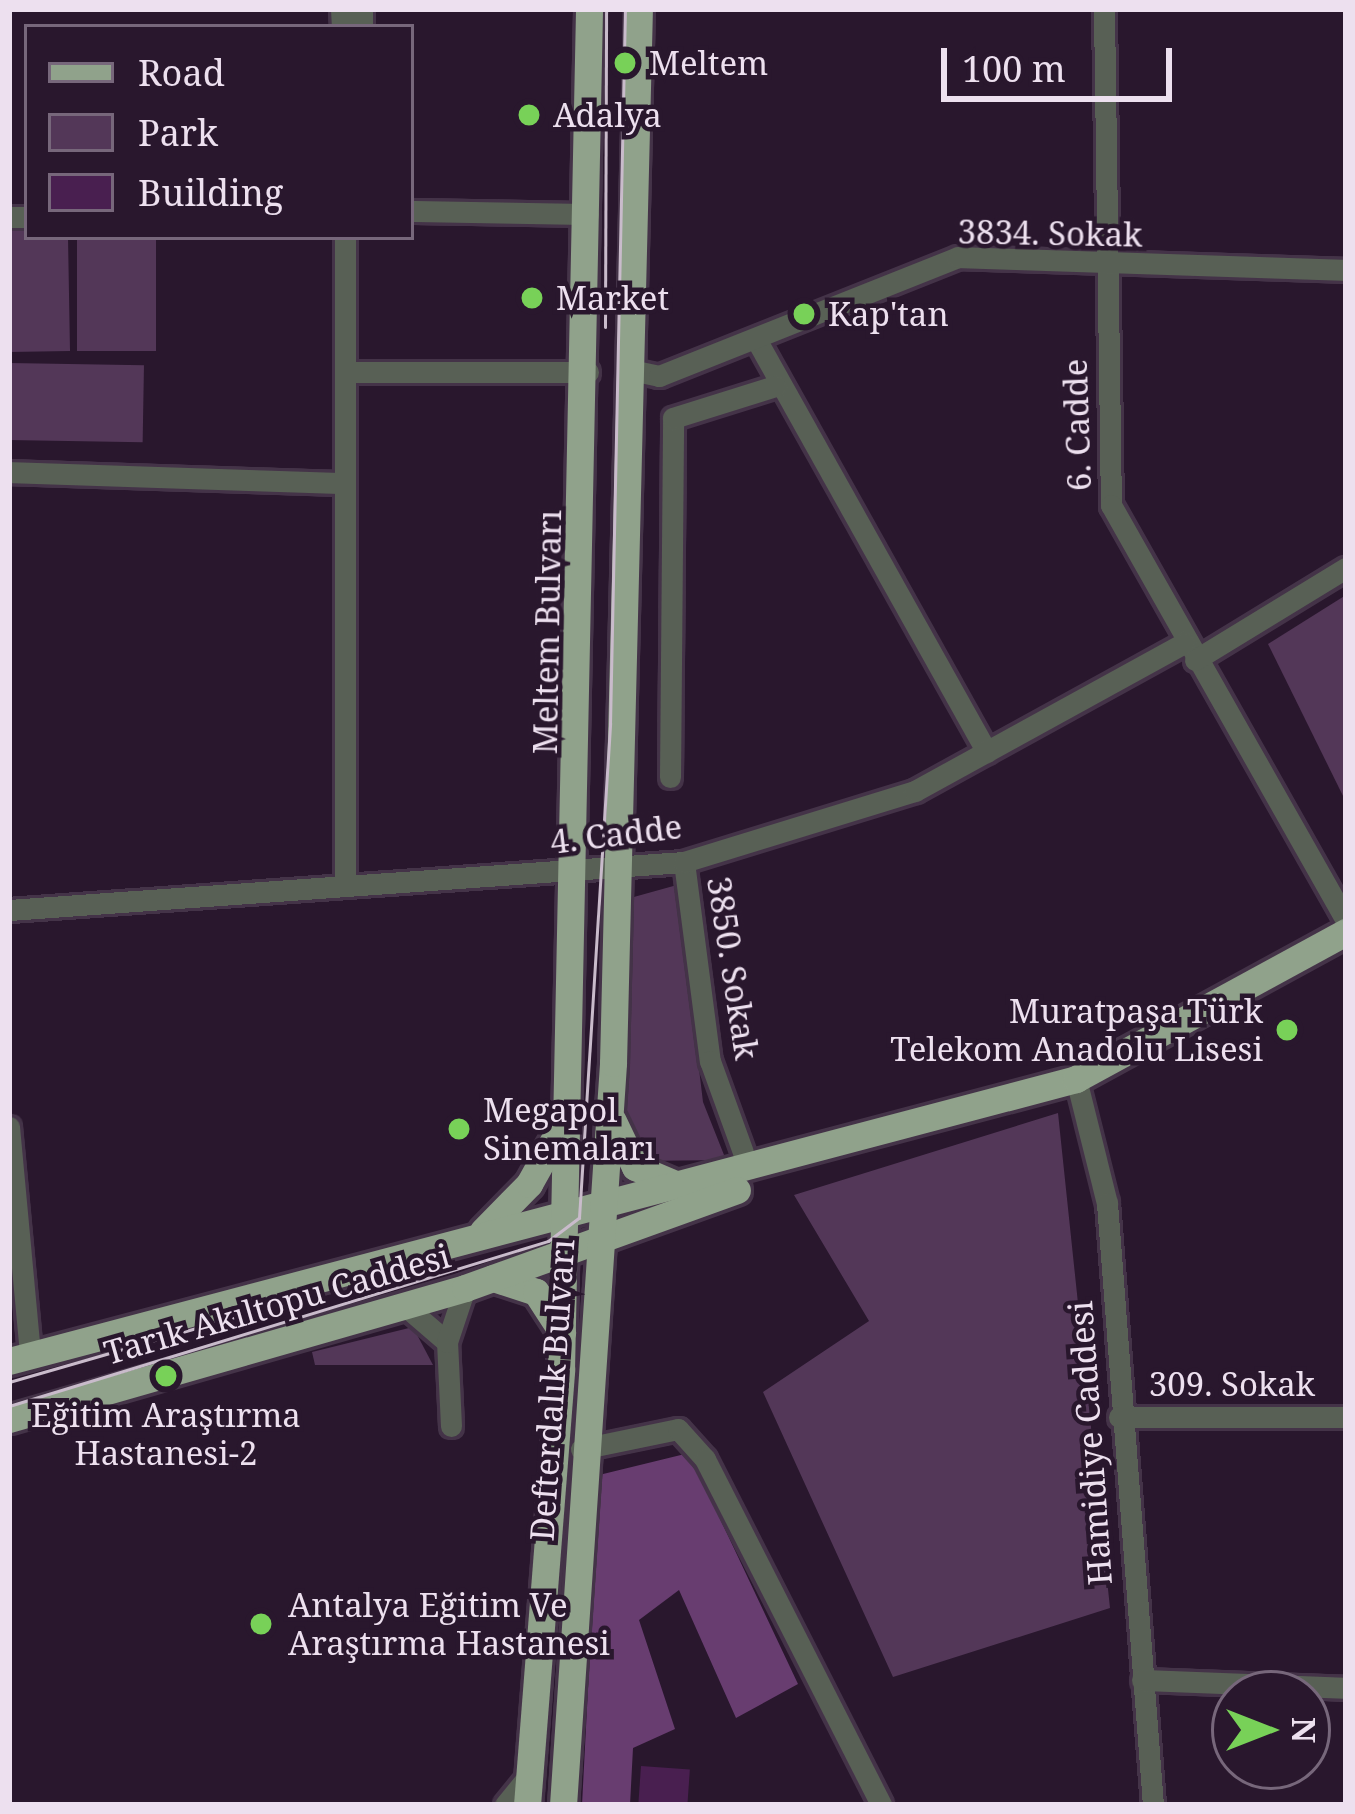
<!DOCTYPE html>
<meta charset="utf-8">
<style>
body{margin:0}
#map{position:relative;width:1355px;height:1814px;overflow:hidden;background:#29172d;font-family:"Noto Serif",serif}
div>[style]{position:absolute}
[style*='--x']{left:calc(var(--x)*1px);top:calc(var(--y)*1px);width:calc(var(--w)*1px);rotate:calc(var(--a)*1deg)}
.green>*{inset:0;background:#533758;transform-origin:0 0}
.forest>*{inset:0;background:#683d70}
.building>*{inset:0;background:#491f50;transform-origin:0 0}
.roads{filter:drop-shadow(3px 0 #443348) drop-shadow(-3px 0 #443348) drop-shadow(0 3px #443348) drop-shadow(0 -3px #443348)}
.minor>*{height:21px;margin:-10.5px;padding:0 10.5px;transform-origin:10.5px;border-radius:10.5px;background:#586055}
.major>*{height:27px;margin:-13.5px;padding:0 13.5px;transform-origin:13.5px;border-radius:13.5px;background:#90a28b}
.tram>*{height:3px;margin:-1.5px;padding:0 1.5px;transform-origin:1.5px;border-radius:1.5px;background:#c9bbcb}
.dots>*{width:33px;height:33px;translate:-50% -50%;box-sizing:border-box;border:6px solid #29172d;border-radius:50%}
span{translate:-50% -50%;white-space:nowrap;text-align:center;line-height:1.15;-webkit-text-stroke:9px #29172d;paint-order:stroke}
.poi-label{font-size:33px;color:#ede0ef}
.left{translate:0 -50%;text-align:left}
.right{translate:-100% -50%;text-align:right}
.street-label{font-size:33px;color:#ede0ef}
.frame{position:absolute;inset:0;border:12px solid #ede0ef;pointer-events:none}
.legend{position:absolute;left:24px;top:24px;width:390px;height:216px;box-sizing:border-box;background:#29172d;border:3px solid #77677b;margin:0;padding:15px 21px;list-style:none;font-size:36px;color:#ede0ef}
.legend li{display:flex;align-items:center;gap:24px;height:60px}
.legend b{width:60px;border:3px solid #77677b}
.north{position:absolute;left:1211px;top:1670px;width:120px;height:120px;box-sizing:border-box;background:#29172d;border:3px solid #77677b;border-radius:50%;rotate:90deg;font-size:33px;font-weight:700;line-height:48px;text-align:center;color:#ede0ef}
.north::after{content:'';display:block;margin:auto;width:42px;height:54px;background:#78d158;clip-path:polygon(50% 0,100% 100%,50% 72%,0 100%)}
.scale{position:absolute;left:941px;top:48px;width:231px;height:54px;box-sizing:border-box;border:6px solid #ede0ef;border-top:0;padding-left:15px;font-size:36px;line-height:42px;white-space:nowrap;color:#ede0ef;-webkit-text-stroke:9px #29172d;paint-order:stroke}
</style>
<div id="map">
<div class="green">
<div style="clip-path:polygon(27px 228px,27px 237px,68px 237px,70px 351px,9px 352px,9px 228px)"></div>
<div style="left:77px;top:237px;width:79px;height:114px"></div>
<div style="left:9px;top:363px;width:135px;height:77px;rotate:1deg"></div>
<div style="clip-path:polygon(1346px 595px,1346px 802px,1268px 644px)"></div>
<div style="clip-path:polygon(677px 885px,703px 1102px,726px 1160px,640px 1161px,627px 1150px,623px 900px)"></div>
<div style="clip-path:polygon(1058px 1113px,1110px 1608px,893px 1677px,763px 1392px,869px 1321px,794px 1195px)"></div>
<div style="clip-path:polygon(413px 1327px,433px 1365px,315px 1365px,312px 1352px)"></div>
</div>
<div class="forest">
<div style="clip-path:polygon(689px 1453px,798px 1684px,736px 1718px,679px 1590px,639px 1620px,675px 1729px,633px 1748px,630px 1805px,582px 1805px,599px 1475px)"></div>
</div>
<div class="building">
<div style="left:641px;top:1766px;width:49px;height:39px;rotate:4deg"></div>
</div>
<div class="roads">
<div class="minor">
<div style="--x:341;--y:9;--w:18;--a:87"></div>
<div style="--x:362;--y:9;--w:18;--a:90"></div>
<div style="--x:1104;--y:9;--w:496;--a:89.2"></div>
<div style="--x:1111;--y:505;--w:478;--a:60.5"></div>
<div style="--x:411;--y:211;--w:177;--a:1"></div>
<div style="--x:9;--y:217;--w:18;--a:0"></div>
<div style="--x:756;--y:339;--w:473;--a:60.8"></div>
<div style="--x:631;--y:370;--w:29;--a:12"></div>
<div style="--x:659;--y:376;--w:322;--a:-21.7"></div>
<div style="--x:958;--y:257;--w:388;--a:1.9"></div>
<div style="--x:346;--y:372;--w:242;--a:0"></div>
<div style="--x:9;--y:472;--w:335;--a:1.9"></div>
<div style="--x:1195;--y:660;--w:177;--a:-31.4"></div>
<div style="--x:670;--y:777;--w:359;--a:-89.5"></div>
<div style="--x:673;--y:418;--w:107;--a:-17.4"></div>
<div style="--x:684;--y:862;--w:201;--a:82.6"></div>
<div style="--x:710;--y:1061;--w:97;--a:70.1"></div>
<div style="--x:345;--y:883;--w:646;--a:-90"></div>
<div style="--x:9;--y:910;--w:677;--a:-4.07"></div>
<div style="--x:684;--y:862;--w:242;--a:-17.1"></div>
<div style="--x:915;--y:791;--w:307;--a:-28.8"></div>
<div style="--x:1076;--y:1079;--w:128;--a:76"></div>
<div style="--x:1107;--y:1203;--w:604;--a:85.63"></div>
<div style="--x:9;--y:1127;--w:228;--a:84.7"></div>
<div style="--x:404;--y:1305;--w:57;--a:40.7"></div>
<div style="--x:1119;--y:1417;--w:227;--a:0"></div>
<div style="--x:451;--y:1426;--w:84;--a:-92.7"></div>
<div style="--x:447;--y:1342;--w:57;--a:-71.6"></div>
<div style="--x:581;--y:1449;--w:99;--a:-11.7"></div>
<div style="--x:678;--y:1429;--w:40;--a:48"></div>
<div style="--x:705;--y:1459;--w:388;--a:63"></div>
<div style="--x:1142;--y:1680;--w:204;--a:2.2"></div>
<div style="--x:505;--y:1805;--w:38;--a:-51"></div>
</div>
<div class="major">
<div style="--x:613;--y:1121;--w:51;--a:64.4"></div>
<div style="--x:635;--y:1167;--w:41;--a:22.8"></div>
<div style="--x:483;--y:1231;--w:66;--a:-45.6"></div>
<div style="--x:529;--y:1184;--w:76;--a:-60.7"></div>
<div style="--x:493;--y:1278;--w:45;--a:18"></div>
<div style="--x:536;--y:1292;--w:48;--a:57"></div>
<div style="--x:9;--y:1361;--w:1104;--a:-14.8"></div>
<div style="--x:1076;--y:1079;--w:307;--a:-28.6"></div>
<div style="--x:9;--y:1419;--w:474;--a:-16"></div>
<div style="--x:465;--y:1288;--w:289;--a:-19.8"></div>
<div style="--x:527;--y:1805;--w:436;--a:-85.5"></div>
<div style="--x:561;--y:1370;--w:1361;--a:-88.82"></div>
<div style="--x:563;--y:1805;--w:744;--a:-86.14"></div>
<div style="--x:613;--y:1063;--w:1054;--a:-88.59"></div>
</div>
</div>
<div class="tram">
<div style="--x:605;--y:327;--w:318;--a:-89.8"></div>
<div style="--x:9;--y:1382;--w:303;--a:-16.1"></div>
<div style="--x:9;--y:1406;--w:564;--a:-17.02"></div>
<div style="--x:548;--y:1241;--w:39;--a:-37"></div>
<div style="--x:579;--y:1218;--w:495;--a:-86.4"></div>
<div style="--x:610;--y:724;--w:715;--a:-88.8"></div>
</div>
<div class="dots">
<div style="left:625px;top:63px;background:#78d158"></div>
<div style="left:529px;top:115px;background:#78d158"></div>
<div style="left:532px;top:298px;background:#78d158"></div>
<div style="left:804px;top:314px;background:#78d158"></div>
<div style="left:1287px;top:1030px;background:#78d158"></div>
<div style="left:459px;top:1129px;background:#78d158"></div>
<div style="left:166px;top:1376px;background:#78d158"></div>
<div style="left:261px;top:1624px;background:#78d158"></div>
</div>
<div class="poi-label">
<span class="left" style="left:649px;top:63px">Meltem</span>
<span class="left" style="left:553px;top:115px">Adalya</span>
<span class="left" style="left:556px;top:298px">Market</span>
<span class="left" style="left:828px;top:314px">Kap'tan</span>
<span class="right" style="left:1263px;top:1030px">Muratpaşa Türk<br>Telekom Anadolu Lisesi</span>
<span class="left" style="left:483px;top:1129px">Megapol<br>Sinemaları</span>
<span style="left:166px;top:1434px">Eğitim Araştırma<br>Hastanesi-2</span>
<span class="left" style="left:288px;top:1624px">Antalya Eğitim Ve<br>Araştırma Hastanesi</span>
</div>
<div class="street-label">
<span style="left:1050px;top:233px;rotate:1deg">3834. Sokak</span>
<span style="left:1077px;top:425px;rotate:-92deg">6. Cadde</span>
<span style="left:547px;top:632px;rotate:-89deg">Meltem Bulvarı</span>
<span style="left:616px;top:834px;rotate:-7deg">4. Cadde</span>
<span style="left:733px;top:968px;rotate:81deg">3850. Sokak</span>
<span style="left:277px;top:1304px;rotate:-16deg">Tarık Akıltopu Caddesi</span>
<span style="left:1232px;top:1384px">309. Sokak</span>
<span style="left:552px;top:1390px;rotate:-86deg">Defterdalık Bulvarı</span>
<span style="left:1090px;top:1443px;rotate:-94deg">Hamidiye Caddesi</span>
</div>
<div class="frame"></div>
<ul class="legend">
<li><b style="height:15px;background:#90a28b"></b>Road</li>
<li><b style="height:33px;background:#533758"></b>Park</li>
<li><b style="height:33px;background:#491f50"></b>Building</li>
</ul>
<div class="north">N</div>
<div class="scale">100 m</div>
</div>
